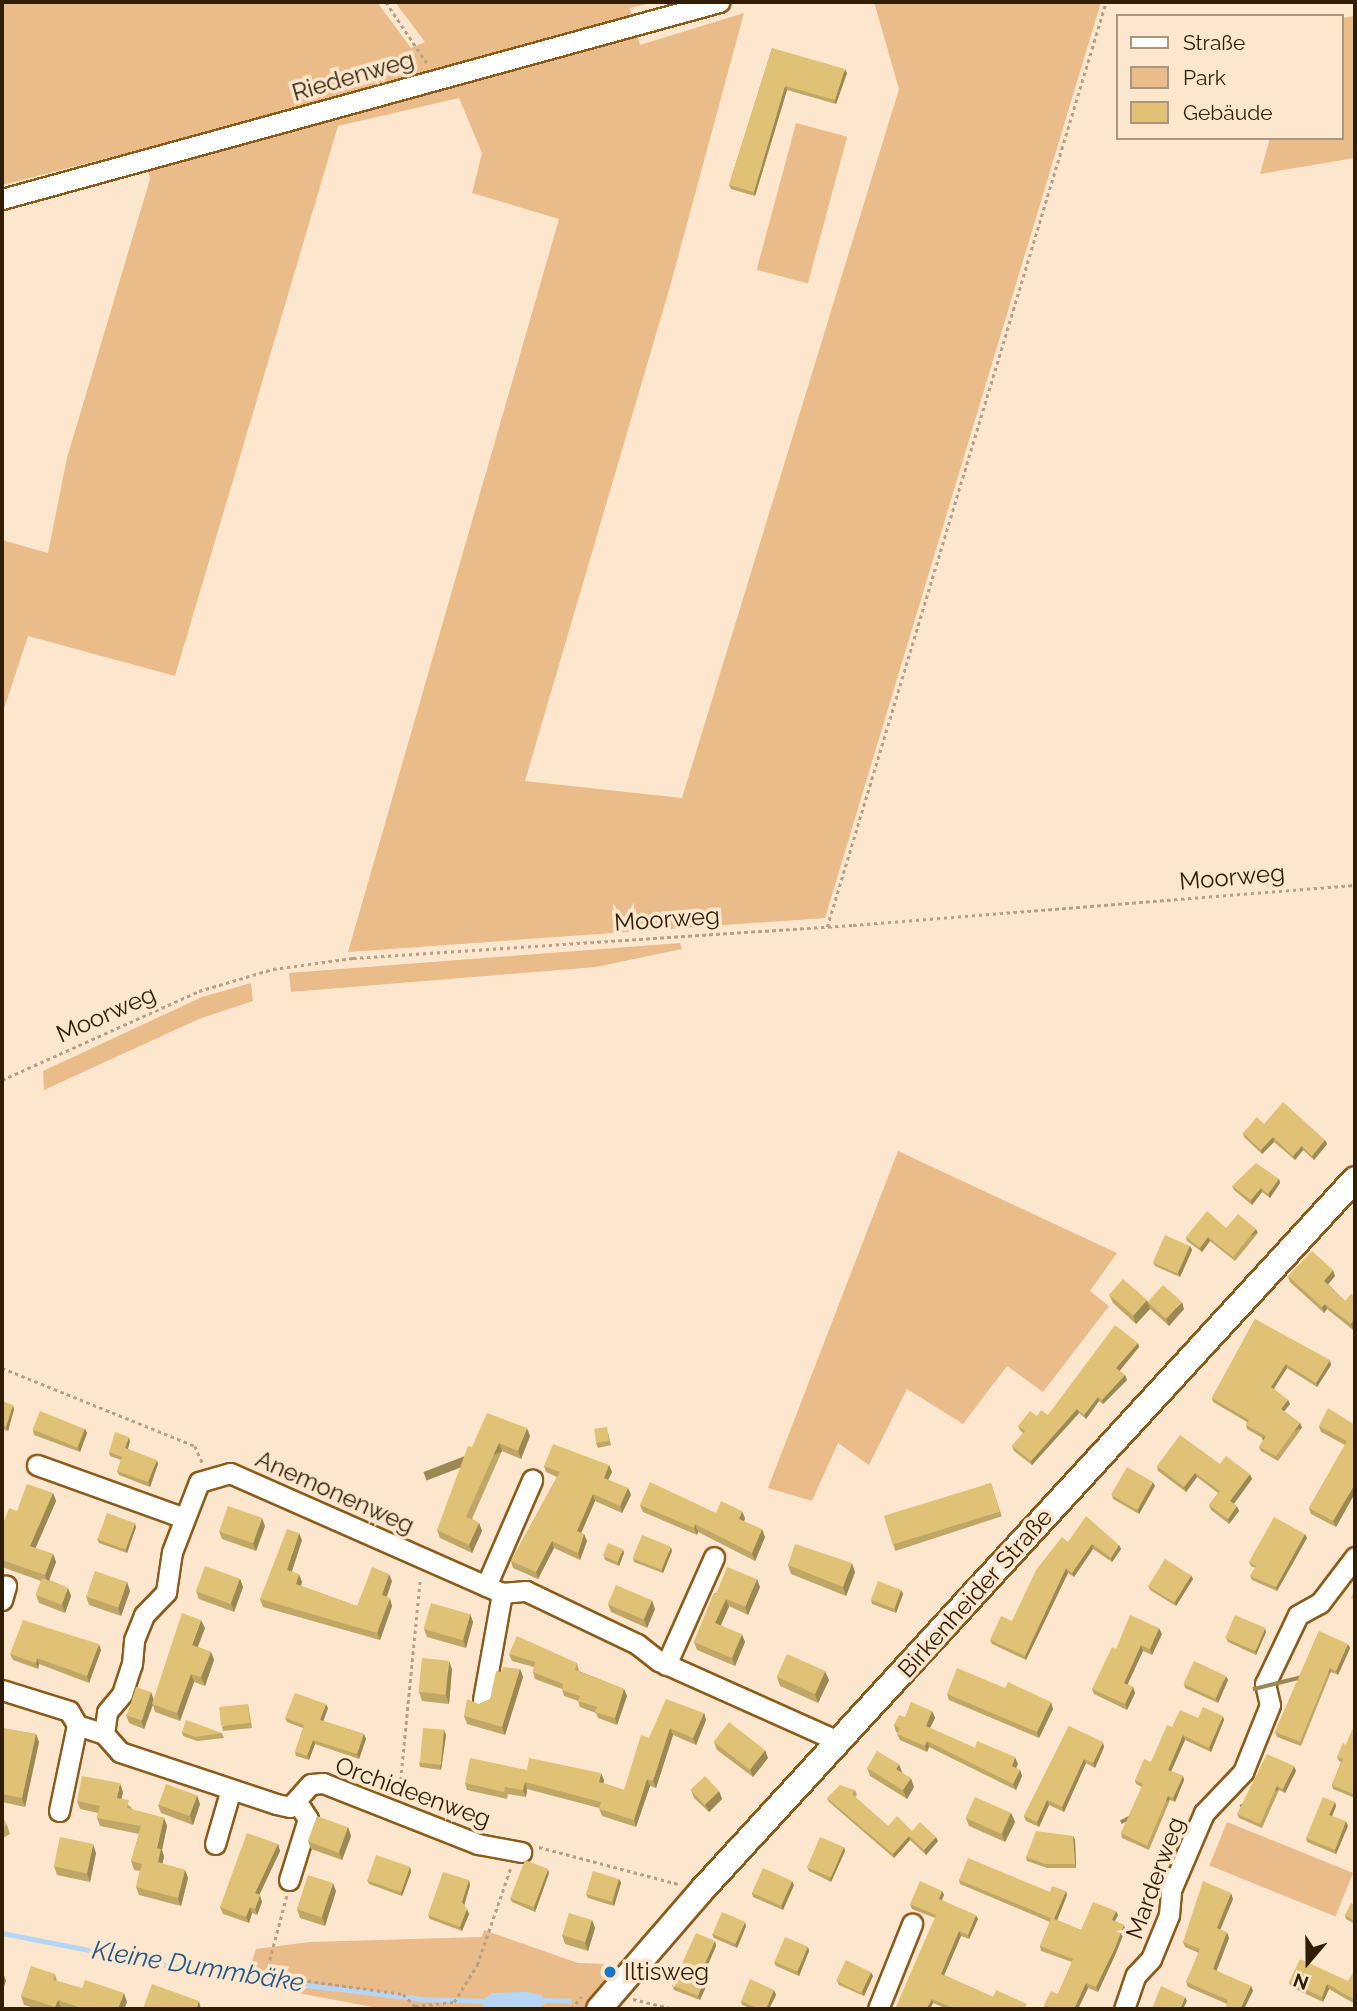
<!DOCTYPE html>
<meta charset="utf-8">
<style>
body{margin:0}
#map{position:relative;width:1357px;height:2011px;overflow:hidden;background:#fde6ce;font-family:Raleway,sans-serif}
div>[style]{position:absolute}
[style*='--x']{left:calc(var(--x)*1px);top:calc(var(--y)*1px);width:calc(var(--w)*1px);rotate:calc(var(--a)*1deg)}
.green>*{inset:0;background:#eabc89;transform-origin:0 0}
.water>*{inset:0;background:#b7d6f5}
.stream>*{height:5px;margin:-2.5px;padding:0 2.5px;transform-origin:2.5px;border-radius:2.5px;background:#b7d6f5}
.path>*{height:2.5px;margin-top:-1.25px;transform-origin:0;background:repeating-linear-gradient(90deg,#b6a087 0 3.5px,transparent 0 7px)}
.roads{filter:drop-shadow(2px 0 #8c5b19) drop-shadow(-2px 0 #8c5b19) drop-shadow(0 2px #8c5b19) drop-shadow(0 -2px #8c5b19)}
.minor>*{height:19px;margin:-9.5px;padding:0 9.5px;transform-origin:9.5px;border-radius:9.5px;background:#fff}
.tertiary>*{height:24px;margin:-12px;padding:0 12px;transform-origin:12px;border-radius:12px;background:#fff}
.wall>*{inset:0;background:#c0a765;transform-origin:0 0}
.shaded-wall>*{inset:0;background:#9c8853;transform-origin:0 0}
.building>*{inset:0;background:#dfc276;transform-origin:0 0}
.dots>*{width:19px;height:19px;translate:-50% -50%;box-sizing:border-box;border:4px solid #fde6ce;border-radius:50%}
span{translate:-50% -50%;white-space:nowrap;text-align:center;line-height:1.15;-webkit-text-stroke:7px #fde6ce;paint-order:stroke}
.street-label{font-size:24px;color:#311d03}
.poi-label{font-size:24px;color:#311d03}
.left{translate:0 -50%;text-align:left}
.water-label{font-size:26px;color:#215889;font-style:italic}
.frame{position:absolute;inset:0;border:4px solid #311d03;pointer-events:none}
.legend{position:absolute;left:1116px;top:14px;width:228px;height:126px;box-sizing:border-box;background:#fde6ce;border:2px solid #ab967d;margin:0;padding:9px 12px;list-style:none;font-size:21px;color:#311d03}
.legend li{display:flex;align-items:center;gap:14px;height:35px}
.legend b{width:35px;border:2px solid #ab967d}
.north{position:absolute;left:1273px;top:1927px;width:70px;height:70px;-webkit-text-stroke:5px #fde6ce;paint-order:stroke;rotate:200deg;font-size:19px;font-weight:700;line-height:28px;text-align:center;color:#311d03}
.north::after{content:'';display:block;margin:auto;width:24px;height:32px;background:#311d03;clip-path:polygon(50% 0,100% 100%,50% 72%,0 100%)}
</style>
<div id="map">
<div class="green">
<div style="clip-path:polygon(2px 2px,377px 2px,411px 48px,425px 42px,395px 2px,655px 2px,630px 8px,640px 45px,744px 13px,671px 283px,525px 781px,682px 798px,899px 89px,874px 2px,1101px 2px,825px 918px,348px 952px,559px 219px,472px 193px,482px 153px,459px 98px,338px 126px,175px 676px,28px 636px,2px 715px,2px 540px,48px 553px,67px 458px,150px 179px,143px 149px,2px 185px)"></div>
<div style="clip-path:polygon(1355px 16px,1355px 158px,1260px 174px,1270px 138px,1341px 138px,1341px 18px)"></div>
<div style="left:796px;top:123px;width:53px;height:152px;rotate:15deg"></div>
<div style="clip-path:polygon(680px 943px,682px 949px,596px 967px,291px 992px,289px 973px)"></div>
<div style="clip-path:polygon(251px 983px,253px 1001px,199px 1019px,44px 1090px,43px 1071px,202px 997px)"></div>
<div style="clip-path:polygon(898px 1151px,1117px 1253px,1090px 1291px,1109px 1306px,1043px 1392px,1007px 1366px,963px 1424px,907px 1389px,869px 1465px,838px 1443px,812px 1501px,768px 1488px)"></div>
<div style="left:1227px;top:1822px;width:136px;height:47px;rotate:22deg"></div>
<div style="clip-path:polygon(484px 1930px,578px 1963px,606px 1964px,616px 1971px,583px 2009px,536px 2009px,545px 2004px,484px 2008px,488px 2009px,383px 2009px,245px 1983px,256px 1949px,310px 1942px,482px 1937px)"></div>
</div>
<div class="water">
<div style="clip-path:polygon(526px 1992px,542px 1995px,545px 2004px,536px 2009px,484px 2009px,482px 2001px,492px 1993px)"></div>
</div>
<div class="stream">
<div style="--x:2;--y:1933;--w:207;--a:11.1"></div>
<div style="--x:205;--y:1973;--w:219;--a:6.8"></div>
<div style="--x:422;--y:1999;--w:67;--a:1.7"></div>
<div style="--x:544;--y:2000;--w:25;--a:2"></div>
</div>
<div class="path">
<div style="--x:386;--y:2;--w:73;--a:56.1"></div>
<div style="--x:827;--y:927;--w:966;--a:-73.22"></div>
<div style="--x:2;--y:1080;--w:216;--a:-24.3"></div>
<div style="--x:199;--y:991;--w:77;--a:-16.6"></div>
<div style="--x:273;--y:969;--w:81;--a:-7.8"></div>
<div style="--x:353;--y:958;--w:501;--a:-3.78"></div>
<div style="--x:853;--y:925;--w:504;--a:-4.56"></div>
<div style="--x:2;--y:1368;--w:208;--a:22"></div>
<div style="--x:195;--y:1446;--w:20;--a:66"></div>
<div style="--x:399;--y:1794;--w:217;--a:-84.4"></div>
<div style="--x:539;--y:1847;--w:144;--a:14.9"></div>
<div style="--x:287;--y:1896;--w:82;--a:104.9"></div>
<div style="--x:266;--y:1975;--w:138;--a:7.9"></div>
<div style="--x:403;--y:1994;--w:21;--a:45"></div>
<div style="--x:633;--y:1999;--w:42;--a:13.7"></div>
<div style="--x:415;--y:2006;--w:39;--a:-6"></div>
<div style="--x:454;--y:2002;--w:44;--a:-58.1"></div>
<div style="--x:477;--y:1965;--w:104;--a:-70.9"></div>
<div style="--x:571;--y:2009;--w:16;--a:-50"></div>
</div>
<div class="roads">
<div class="minor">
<div style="--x:2;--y:199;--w:744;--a:-15.36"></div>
<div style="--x:37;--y:1465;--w:156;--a:19.8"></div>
<div style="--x:486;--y:1586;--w:116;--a:-66.5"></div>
<div style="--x:2;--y:1600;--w:15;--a:-74"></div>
<div style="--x:666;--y:1665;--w:118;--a:-66"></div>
<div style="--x:2;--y:1690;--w:70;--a:17.4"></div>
<div style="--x:69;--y:1711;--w:16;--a:60"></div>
<div style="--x:77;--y:1725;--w:28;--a:18"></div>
<div style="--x:104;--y:1734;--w:24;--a:48"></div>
<div style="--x:120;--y:1752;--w:164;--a:18.4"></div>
<div style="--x:276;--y:1804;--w:14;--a:12"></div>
<div style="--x:290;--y:1807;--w:31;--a:-48"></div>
<div style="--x:311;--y:1784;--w:12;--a:-5"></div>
<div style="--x:323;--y:1783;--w:167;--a:21.5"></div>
<div style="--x:478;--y:1844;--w:44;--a:10.5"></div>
<div style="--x:483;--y:1700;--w:109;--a:-79.9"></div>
<div style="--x:104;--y:1734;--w:22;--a:-82"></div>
<div style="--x:107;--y:1712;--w:23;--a:-50"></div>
<div style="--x:122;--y:1694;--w:32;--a:-72"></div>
<div style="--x:132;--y:1664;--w:24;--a:-85"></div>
<div style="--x:134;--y:1640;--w:27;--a:-68"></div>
<div style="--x:144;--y:1615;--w:32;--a:-46"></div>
<div style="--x:166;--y:1592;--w:40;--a:-81.5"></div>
<div style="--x:172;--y:1552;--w:75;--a:-68.9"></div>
<div style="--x:199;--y:1482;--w:32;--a:-16"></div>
<div style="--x:230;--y:1473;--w:297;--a:23.8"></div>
<div style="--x:502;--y:1593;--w:24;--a:-5"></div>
<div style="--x:526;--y:1591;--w:123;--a:25.5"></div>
<div style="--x:637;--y:1644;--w:28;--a:38"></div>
<div style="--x:659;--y:1661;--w:196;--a:24.1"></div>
<div style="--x:59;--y:1811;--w:88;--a:-78.2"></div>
<div style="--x:215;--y:1844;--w:57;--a:-73.8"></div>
<div style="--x:289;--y:1880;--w:64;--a:-72.7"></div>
<div style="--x:308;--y:1819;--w:20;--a:-123"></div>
<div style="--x:878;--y:2009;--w:92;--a:-68.2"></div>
<div style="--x:1124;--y:2009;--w:36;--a:-71"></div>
<div style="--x:1136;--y:1975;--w:22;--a:-47"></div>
<div style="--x:1151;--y:1959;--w:48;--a:-67.8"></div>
<div style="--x:1169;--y:1915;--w:25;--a:-85"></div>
<div style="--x:1171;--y:1890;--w:84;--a:-66.8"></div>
<div style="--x:1204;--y:1813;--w:57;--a:-46.4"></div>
<div style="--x:1243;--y:1772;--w:72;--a:-68.1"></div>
<div style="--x:1270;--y:1705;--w:22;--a:-103"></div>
<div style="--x:1265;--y:1684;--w:76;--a:-64.4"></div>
<div style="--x:1298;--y:1615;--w:25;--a:-29"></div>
<div style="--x:1320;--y:1603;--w:58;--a:-52.7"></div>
</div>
<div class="tertiary">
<div style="--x:599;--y:2009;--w:157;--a:-49.1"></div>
<div style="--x:702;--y:1890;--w:965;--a:-47.43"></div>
</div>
</div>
<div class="wall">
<div style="clip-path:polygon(772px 48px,847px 73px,836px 104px,787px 90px,755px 196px,731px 189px,729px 185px)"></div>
<div style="clip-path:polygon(1264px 1124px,1325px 1140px,1327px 1144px,1314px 1160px,1303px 1150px,1295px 1160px,1274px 1142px,1262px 1154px,1244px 1137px,1243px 1133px)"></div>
<div style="clip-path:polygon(1279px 1179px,1280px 1183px,1270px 1198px,1262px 1192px,1252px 1205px,1234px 1190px,1232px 1186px)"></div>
<div style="clip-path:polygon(1258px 1233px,1235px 1261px,1210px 1241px,1202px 1252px,1187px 1241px,1186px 1237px)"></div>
<div style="clip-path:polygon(1190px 1246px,1192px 1250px,1180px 1277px,1155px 1266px,1153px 1262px)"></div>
<div style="clip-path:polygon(1288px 1276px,1335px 1276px,1328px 1284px,1345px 1301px,1355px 1297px,1355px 1327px,1353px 1330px,1327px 1309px,1324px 1313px,1290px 1282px)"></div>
<div style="clip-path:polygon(1109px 1294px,1147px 1302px,1184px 1309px,1169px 1326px,1150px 1309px,1136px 1324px,1113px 1303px)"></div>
<div style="clip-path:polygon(1255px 1319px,1331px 1365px,1317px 1387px,1287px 1368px,1274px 1389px,1288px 1400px,1290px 1404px,1284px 1411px,1300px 1423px,1302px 1428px,1278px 1461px,1261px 1451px,1259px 1447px,1264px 1439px,1247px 1429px,1246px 1425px,1247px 1422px,1213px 1402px,1212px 1398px)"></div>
<div style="clip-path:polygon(1138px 1343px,1139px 1347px,1119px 1371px,1125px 1375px,1127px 1380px,1103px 1404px,1099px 1401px,1086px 1419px,1079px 1413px,1032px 1465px,1014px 1451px,1012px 1446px,1023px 1433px,1020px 1430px,1018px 1426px,1037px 1416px,1048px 1415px)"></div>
<div style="clip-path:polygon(2px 1401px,14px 1409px,8px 1431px,2px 1429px)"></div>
<div style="clip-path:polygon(1355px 1425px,1355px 1493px,1336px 1527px,1311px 1514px,1309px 1508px,1345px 1445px,1321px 1432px,1319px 1426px)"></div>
<div style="clip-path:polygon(85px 1429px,87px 1433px,80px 1452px,34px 1435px,33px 1430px)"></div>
<div style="clip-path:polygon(608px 1432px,611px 1445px,598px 1448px,596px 1443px)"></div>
<div style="clip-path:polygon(530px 1436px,521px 1459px,502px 1451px,472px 1519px,479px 1523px,482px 1531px,472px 1553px,440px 1538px,437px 1530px,472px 1447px)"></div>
<div style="clip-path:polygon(130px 1441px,128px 1449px,158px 1464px,150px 1487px,119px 1475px,117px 1471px,121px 1460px,110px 1456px,109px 1452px)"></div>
<div style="clip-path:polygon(1220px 1464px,1252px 1479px,1234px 1504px,1239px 1511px,1229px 1524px,1211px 1510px,1209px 1505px,1218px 1493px,1197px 1477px,1186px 1492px,1158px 1471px,1157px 1466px)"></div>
<div style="clip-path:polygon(609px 1465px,612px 1472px,608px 1480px,628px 1488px,631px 1495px,622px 1513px,595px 1501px,581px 1533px,584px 1534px,587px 1541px,580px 1560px,554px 1548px,538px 1579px,513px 1568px,511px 1561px,557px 1477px,546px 1472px,544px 1466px)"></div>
<div style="left:991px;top:1483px;width:35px;height:112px;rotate:72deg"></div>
<div style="clip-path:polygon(1155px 1486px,1139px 1514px,1113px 1499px,1112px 1495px)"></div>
<div style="clip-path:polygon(53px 1493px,56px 1501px,35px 1548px,53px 1554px,56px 1562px,49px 1580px,68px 1588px,71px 1596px,65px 1613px,39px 1603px,36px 1595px,41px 1581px,2px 1567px,2px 1521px,4px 1521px,17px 1511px)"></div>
<div style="clip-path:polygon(640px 1505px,716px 1513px,745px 1518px,744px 1521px,765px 1537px,755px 1561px,698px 1532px,697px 1535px,643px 1512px)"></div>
<div style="clip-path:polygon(265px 1526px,256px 1551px,222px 1539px,219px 1531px)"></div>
<div style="clip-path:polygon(136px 1527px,127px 1553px,99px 1543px,97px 1539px)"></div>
<div style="clip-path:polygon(1305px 1534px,1307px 1538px,1277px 1591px,1252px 1580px,1250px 1576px,1255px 1568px,1251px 1566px,1249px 1562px)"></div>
<div style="clip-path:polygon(302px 1540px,292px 1571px,302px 1582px,301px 1586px,357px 1606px,392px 1581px,387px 1597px,392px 1606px,380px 1640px,263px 1607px,260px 1599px)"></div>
<div style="clip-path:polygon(1068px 1542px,1119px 1545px,1121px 1549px,1112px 1562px,1093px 1549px,1074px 1577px,1068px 1573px,1026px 1660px,992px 1644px,990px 1640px,1012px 1621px)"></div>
<div style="clip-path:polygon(672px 1551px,663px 1573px,634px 1562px,633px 1558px)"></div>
<div style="clip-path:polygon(624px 1553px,619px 1566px,605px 1560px,604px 1556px)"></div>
<div style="clip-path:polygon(788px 1565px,855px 1572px,846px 1596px,791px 1574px)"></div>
<div style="clip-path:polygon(240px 1579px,243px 1587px,234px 1612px,199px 1599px,196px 1591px)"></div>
<div style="clip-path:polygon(1193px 1579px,1176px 1606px,1150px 1590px,1148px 1586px)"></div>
<div style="clip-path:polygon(127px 1582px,130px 1591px,121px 1616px,89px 1605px,86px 1596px)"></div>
<div style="clip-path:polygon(760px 1587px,748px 1615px,729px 1606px,721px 1625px,745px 1642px,735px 1666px,697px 1650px,694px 1642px,714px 1593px)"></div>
<div style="clip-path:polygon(901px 1590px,903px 1594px,896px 1613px,872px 1604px,871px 1600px)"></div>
<div style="clip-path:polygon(608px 1604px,655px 1609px,647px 1628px,611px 1612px)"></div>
<div style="clip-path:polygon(470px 1614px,473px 1622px,466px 1648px,427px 1637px,424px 1629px)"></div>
<div style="clip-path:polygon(205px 1628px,198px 1647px,211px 1652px,214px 1660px,205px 1686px,194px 1682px,180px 1721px,155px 1712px,153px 1705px,144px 1729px,129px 1723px,126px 1715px,151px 1692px,154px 1700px)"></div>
<div style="clip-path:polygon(1319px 1631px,1350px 1648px,1338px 1675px,1331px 1672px,1301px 1746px,1277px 1737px,1275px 1732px)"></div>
<div style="clip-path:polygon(1266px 1632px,1256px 1655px,1228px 1642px,1226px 1638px)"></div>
<div style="clip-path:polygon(1162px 1634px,1152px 1655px,1143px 1651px,1127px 1684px,1133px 1687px,1135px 1693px,1127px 1710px,1094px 1694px,1092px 1689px,1116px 1649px)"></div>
<div style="clip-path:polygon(101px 1650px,89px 1683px,39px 1664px,38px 1669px,13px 1660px,10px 1654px)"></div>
<div style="clip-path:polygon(509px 1654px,577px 1663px,579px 1671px,624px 1689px,627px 1696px,617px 1725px,598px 1718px,596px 1713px,580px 1707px,578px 1701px,564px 1696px,562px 1689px,535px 1679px,533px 1672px,534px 1667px,512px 1661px)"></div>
<div style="clip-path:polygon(452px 1669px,449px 1704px,422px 1701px,419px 1692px)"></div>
<div style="clip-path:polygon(520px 1669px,523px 1677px,505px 1735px,467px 1724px,464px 1716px,479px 1704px,490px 1699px,501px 1672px)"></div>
<div style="clip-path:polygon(777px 1677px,829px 1680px,818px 1703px,780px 1686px)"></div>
<div style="clip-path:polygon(1228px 1680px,1218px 1703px,1185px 1688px,1184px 1684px)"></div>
<div style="clip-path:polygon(947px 1694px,1053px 1709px,1039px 1738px,949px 1700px)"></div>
<div style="clip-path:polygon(248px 1704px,252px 1728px,223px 1731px,222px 1727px)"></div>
<div style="clip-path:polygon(328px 1708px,323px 1721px,364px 1734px,366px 1739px,359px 1759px,315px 1744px,309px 1760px,296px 1756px,295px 1752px,303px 1728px,287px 1722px,285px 1718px)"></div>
<div style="clip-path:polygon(932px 1711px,935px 1718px,930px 1728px,975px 1748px,1018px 1764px,1016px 1768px,1020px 1770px,1022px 1776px,1016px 1790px,929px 1747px,927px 1752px,900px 1740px,897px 1734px,898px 1733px,896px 1732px,894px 1725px,905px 1717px)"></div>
<div style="clip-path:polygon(704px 1713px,706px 1720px,696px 1745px,673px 1735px,656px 1788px,650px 1786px,636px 1827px,602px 1816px,599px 1808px,527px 1789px,526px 1797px,508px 1794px,507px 1799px,467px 1790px,465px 1783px,527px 1770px,604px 1780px,603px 1783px,624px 1790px,649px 1738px)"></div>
<div style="clip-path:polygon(1198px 1718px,1224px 1720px,1211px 1752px,1185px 1740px,1171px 1771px,1183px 1776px,1184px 1780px,1175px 1802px,1170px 1800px,1149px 1850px,1122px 1838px,1121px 1833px,1142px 1787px,1136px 1784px,1135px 1780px,1151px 1762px)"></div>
<div style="clip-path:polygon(1355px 1724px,1355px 1798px,1333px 1789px,1332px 1785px,1341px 1762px,1339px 1761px,1337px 1757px,1346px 1745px)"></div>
<div style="clip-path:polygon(1069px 1726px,1104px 1747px,1095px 1768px,1086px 1763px,1064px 1812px,1049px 1805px,1039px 1827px,1026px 1821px,1024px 1816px)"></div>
<div style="clip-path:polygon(2px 1728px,36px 1734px,39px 1742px,25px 1807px,2px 1802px)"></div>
<div style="clip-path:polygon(444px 1730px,446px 1735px,441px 1770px,420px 1767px,419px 1763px)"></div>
<div style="clip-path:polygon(182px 1732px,222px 1733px,224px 1738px,197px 1741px,183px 1736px)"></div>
<div style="clip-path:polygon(714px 1742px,768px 1758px,753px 1777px,717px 1750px)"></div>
<div style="clip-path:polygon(867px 1768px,902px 1772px,914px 1787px,907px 1799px,870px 1776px)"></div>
<div style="clip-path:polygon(1296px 1771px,1285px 1793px,1279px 1790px,1262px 1828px,1239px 1818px,1237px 1814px)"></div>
<div style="clip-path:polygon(691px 1790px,719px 1791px,722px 1799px,709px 1812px,694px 1798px)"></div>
<div style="clip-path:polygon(855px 1790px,857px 1795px,855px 1797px,888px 1826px,912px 1831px,938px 1841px,926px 1855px,910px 1840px,894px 1858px,829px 1802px,827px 1798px)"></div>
<div style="clip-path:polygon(123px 1792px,121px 1799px,132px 1808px,131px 1809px,164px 1818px,167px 1826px,162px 1850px,164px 1857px,162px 1864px,185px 1870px,188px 1878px,181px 1906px,139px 1895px,136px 1887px,140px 1871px,134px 1870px,131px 1861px,139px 1834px,100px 1826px,97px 1818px,98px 1813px,80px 1809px,77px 1801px)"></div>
<div style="clip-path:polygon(1335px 1802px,1336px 1806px,1332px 1816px,1348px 1826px,1336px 1854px,1307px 1842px,1306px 1838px)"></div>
<div style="clip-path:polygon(200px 1804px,193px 1825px,161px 1813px,158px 1805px)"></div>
<div style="clip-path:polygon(1011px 1813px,1015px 1822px,1005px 1842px,969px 1826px,966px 1818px)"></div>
<div style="clip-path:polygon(2px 1816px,7px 1825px,10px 1834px,3px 1838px,2px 1842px)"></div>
<div style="clip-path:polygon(348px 1827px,351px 1836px,342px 1860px,311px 1849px,308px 1841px)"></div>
<div style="clip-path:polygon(1073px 1836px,1075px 1840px,1076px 1868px,1047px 1868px,1027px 1861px,1026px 1857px)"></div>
<div style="clip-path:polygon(278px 1844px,280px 1851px,259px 1895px,262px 1902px,257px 1915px,252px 1913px,249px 1923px,223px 1914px,220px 1907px)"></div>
<div style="clip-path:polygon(844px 1847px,845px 1851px,831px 1882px,809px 1871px,807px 1867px)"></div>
<div style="clip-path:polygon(96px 1853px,90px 1882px,57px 1875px,54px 1866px)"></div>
<div style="clip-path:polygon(410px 1867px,411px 1872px,402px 1896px,369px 1884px,367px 1880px)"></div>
<div style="clip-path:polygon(549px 1873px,535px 1912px,512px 1902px,510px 1898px)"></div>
<div style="clip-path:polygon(619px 1879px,621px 1883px,614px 1906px,588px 1898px,586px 1894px)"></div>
<div style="clip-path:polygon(469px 1880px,470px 1885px,464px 1905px,469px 1914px,462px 1931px,430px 1919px,428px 1915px)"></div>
<div style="clip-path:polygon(959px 1880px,1067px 1895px,1057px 1920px,1081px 1930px,1118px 1915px,1115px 1921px,1124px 1925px,1125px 1930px,1116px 1953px,1098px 1992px,1088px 1988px,1078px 2009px,1046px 2009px,1044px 2005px,1058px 1994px,1072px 1962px,1041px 1951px,1040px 1946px,1050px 1922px,960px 1884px)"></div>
<div style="clip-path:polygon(794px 1885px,783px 1910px,753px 1897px,752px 1893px)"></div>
<div style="clip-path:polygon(336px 1891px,325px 1926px,300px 1918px,297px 1909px)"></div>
<div style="clip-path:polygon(942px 1891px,944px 1895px,942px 1900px,978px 1919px,969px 1939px,961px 1936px,944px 1975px,993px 1997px,1029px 2008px,1028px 2009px,947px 2009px,933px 2003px,930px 2009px,935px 1918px,912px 1909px,910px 1904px)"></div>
<div style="clip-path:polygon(1233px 1899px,1220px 1929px,1229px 1938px,1216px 1971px,1251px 1986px,1253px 1991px,1227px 2004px,1188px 1987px,1186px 1982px,1199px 1953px,1185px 1947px,1183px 1942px)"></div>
<div style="clip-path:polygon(1355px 1905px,1355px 1924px,1346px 1919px,1345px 1915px)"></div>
<div style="clip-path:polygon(592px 1920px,595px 1928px,588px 1951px,565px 1944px,562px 1935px)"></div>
<div style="clip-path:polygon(746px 1926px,737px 1948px,714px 1938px,712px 1934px)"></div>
<div style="clip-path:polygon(715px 1941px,716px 1946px,705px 1971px,710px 1977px,700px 2000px,674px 1990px,672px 1985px)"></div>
<div style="clip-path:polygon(808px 1947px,809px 1951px,799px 1976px,776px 1966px,774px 1962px)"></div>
<div style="clip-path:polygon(55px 1974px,57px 1981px,127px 2002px,124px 2009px,64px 2009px,61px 2008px,60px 2009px,38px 2009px,24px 2005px,21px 1996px)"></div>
<div style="clip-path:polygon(1355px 1974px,1355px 2004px,1329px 1989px,1323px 2002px,1291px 1987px,1289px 1982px,1348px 1981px)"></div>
<div style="clip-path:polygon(873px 1976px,864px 1996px,839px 1985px,837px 1981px)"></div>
<div style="clip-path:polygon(774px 1990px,776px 1995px,769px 2009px,752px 2009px,742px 2005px,741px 2001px)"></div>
</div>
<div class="shaded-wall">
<div style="clip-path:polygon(845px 69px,847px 73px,836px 104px,835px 100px)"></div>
<div style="clip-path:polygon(785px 86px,787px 90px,755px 196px,754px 192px)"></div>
<div style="clip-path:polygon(1273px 1137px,1274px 1142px,1262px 1154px,1261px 1150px)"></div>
<div style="clip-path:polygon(1325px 1140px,1327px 1144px,1314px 1160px,1312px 1156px)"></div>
<div style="clip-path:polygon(1302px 1146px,1303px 1150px,1295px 1160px,1293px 1156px)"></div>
<div style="clip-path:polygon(1279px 1179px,1280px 1183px,1270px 1198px,1268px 1194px)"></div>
<div style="clip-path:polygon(1261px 1188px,1262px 1192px,1252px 1205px,1251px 1200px)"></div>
<div style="left:1256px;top:1229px;width:4px;height:36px;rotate:63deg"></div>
<div style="clip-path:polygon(1208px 1237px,1210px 1241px,1202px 1252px,1200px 1248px)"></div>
<div style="clip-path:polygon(1190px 1246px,1192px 1250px,1180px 1277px,1178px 1273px)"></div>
<div style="clip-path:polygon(1333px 1270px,1335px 1276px,1326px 1287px,1324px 1281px)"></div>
<div style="clip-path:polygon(1147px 1300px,1150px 1309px,1136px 1324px,1133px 1315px)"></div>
<div style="clip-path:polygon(1182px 1302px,1184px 1309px,1169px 1326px,1166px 1319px)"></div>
<div style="clip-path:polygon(1325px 1304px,1327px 1309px,1324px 1313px,1322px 1307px)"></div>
<div style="clip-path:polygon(1355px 1318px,1355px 1327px,1353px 1330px,1351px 1324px)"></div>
<div style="clip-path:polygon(1138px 1343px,1139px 1347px,1118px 1373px,1116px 1368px)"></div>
<div style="clip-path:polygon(1330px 1360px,1331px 1365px,1317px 1387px,1316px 1383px)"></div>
<div style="clip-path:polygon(1286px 1364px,1287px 1368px,1272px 1391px,1271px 1387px)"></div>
<div style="clip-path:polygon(1125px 1375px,1127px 1380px,1103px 1404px,1102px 1400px)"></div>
<div style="clip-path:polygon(1098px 1397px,1099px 1401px,1086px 1419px,1084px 1415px)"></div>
<div style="clip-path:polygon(1288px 1400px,1290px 1404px,1283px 1413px,1281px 1409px)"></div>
<div style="clip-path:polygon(13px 1405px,14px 1409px,8px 1431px,6px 1427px)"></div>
<div style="clip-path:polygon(1077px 1409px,1079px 1413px,1032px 1465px,1031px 1461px)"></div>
<div style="left:1300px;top:1423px;width:5px;height:41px;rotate:68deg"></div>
<div style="clip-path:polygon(527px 1428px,530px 1436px,521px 1459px,518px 1451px)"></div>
<div style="clip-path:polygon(85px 1429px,87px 1433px,80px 1452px,78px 1448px)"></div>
<div style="clip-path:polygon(129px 1437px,130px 1441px,127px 1452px,125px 1448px)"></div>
<div style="left:499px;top:1443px;width:9px;height:81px;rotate:69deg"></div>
<div style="clip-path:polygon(157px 1460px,158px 1464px,150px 1487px,148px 1482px)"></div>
<div style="clip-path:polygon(609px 1465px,612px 1472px,606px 1484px,604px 1478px)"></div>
<div style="clip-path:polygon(1195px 1473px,1197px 1477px,1186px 1492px,1184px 1487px)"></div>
<div style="clip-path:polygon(1250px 1474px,1252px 1479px,1232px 1506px,1230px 1501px)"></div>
<div style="clip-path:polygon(1153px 1482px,1155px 1486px,1139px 1514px,1138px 1510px)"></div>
<div style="clip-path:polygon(1355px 1484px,1355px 1493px,1336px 1527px,1333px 1521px)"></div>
<div style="clip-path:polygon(628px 1488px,631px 1495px,622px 1513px,620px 1506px)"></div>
<div style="clip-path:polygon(53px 1493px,56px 1501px,33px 1554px,30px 1546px)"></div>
<div style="clip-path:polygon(593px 1494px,595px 1501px,579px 1538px,577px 1531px)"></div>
<div style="clip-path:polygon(1237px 1506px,1239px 1511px,1229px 1524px,1228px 1519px)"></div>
<div style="clip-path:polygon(742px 1511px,745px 1518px,742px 1527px,739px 1519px)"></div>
<div style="clip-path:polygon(262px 1518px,265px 1526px,256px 1551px,253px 1543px)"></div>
<div style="clip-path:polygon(135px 1523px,136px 1527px,127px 1553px,125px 1549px)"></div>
<div style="clip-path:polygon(479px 1523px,482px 1531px,472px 1553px,469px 1545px)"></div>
<div style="clip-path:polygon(695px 1524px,698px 1532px,697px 1535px,694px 1528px)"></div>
<div style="clip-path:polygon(762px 1529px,765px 1537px,755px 1561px,752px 1553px)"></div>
<div style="clip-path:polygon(299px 1533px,302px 1540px,290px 1577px,287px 1570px)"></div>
<div style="clip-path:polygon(584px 1534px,587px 1541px,580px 1560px,578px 1553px)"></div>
<div style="clip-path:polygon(1305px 1534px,1307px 1538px,1277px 1591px,1276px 1587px)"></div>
<div style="clip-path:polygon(552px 1541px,554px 1548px,538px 1579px,536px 1572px)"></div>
<div style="clip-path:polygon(1092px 1544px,1093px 1549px,1074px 1577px,1072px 1573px)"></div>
<div style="clip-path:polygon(1119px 1545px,1121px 1549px,1112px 1562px,1111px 1558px)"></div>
<div style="clip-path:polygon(671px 1547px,672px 1551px,663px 1573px,662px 1569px)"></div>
<div style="clip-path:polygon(623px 1549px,624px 1553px,619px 1566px,618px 1562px)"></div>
<div style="clip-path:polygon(53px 1554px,56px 1562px,48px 1583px,45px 1575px)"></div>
<div style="clip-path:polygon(852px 1563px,855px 1572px,846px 1596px,843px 1587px)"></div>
<div style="clip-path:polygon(1066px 1568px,1068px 1573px,1026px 1660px,1025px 1656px)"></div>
<div style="clip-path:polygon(299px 1574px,302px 1582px,299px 1591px,296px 1584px)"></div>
<div style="clip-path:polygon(389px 1574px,392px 1581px,384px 1603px,382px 1595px)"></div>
<div style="clip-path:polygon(1191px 1575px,1193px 1579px,1176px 1606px,1175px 1602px)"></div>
<div style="clip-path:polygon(240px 1579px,243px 1587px,234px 1612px,231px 1603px)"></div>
<div style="clip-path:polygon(757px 1579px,760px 1587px,748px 1615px,745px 1607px)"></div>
<div style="clip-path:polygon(127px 1582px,130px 1591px,121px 1616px,118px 1608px)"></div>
<div style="clip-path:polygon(68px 1588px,71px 1596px,65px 1613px,62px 1604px)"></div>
<div style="clip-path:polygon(901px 1590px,903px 1594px,896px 1613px,895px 1608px)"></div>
<div style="clip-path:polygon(390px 1598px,392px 1606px,380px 1640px,377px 1633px)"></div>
<div style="clip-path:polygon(726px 1599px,729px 1607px,718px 1631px,715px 1623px)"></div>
<div style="clip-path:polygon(652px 1600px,655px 1609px,647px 1628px,644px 1619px)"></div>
<div style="clip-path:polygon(470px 1614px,473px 1622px,466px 1648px,463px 1639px)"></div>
<div style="clip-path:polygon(201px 1620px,205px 1628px,195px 1653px,192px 1645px)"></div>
<div style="clip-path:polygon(1159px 1628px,1162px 1634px,1152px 1655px,1150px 1649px)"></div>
<div style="clip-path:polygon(1265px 1628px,1266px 1632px,1256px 1655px,1255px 1651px)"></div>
<div style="clip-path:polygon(742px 1634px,745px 1642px,735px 1666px,732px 1658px)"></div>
<div style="clip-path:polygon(99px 1644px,101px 1650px,89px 1683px,87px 1676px)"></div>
<div style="clip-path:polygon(1348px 1644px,1350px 1648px,1338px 1675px,1336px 1671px)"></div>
<div style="clip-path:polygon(1141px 1645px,1143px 1651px,1126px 1688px,1124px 1683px)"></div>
<div style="clip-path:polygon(211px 1652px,214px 1660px,205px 1686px,201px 1677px)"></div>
<div style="clip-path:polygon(37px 1658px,39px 1664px,38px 1669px,36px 1663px)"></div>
<div style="clip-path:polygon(449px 1661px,452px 1669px,449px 1704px,446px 1695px)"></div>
<div style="left:1330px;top:1668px;width:4px;height:80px;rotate:76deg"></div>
<div style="clip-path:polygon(520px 1669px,523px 1677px,505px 1735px,502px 1727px)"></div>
<div style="clip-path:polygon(825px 1671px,829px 1680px,818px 1703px,815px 1694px)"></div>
<div style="clip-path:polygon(191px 1674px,194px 1682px,180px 1721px,177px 1713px)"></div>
<div style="clip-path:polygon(1226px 1676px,1228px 1680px,1218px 1703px,1216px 1699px)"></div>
<div style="clip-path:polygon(1133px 1687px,1135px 1693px,1127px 1710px,1125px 1704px)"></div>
<div style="clip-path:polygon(624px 1689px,627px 1696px,617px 1725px,615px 1718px)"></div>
<div style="clip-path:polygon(151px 1692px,154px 1701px,144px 1729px,141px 1720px)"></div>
<div style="clip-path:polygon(1051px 1702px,1053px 1709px,1039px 1738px,1037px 1732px)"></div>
<div style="clip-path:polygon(326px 1704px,328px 1708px,322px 1725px,320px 1720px)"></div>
<div style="clip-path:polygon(932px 1711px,935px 1718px,928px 1732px,926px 1726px)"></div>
<div style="clip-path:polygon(704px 1713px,706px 1720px,696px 1745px,693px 1738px)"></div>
<div style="clip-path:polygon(1223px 1716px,1224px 1720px,1211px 1752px,1209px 1748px)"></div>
<div style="clip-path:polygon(670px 1728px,673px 1735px,656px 1788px,653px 1781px)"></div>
<div style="clip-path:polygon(444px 1730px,446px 1735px,441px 1770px,440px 1766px)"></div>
<div style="clip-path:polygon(36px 1734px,39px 1742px,25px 1807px,22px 1798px)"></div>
<div style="clip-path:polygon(364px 1734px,366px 1739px,359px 1759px,357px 1754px)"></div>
<div style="clip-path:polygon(1183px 1735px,1185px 1740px,1170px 1774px,1168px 1770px)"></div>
<div style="clip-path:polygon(313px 1740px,315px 1744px,309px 1760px,307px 1756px)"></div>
<div style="clip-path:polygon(927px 1741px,929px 1747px,927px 1752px,925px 1746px)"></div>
<div style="clip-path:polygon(1103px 1742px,1104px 1747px,1095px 1768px,1093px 1763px)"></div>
<div style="clip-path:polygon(765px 1750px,768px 1758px,753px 1777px,750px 1769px)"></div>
<div style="clip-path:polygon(1015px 1757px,1018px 1764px,1014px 1772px,1012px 1766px)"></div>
<div style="clip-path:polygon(1084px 1759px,1086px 1763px,1064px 1812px,1062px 1807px)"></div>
<div style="clip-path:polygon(899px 1764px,902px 1772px,899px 1778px,896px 1769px)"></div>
<div style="clip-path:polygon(1294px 1766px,1296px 1771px,1285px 1793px,1283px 1789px)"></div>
<div style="clip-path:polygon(1020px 1770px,1022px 1776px,1016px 1790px,1013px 1784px)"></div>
<div style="clip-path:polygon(601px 1773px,604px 1780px,602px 1789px,599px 1782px)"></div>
<div style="clip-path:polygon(1183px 1776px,1184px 1780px,1175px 1802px,1173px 1798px)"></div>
<div style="clip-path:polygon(911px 1778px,914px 1787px,907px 1799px,903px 1790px)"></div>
<div style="clip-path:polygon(647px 1779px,650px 1786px,636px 1827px,634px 1820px)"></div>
<div style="clip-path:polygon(525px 1782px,527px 1789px,526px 1797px,523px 1790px)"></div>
<div style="clip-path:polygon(120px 1783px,123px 1792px,120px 1806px,117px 1798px)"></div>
<div style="left:1277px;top:1786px;width:4px;height:42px;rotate:63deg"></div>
<div style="clip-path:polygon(719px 1791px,722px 1799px,709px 1812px,705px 1804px)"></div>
<div style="clip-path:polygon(197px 1795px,200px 1804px,193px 1825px,190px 1816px)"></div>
<div style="left:1168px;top:1796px;width:4px;height:54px;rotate:63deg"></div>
<div style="clip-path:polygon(1047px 1800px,1049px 1805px,1039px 1827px,1037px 1822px)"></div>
<div style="clip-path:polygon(1335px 1802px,1336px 1806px,1331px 1819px,1329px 1815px)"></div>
<div style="clip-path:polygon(1011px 1813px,1015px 1822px,1005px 1842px,1002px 1834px)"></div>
<div style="clip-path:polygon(164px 1818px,167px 1826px,162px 1850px,164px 1857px,161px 1870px,158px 1862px,157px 1848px)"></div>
<div style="clip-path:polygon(1346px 1821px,1348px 1826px,1336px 1854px,1335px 1850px)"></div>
<div style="clip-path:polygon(348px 1827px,351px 1836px,342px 1860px,339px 1852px)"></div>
<div style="clip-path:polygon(909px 1836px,910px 1840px,894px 1858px,893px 1854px)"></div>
<div style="clip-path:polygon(1073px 1836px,1075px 1840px,1076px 1868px,1075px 1864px)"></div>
<div style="clip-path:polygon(936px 1837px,938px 1841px,926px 1855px,924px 1850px)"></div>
<div style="clip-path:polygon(93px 1844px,96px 1853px,90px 1882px,87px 1873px)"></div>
<div style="clip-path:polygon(278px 1844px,280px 1851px,257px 1900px,255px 1893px)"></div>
<div style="clip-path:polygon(844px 1847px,845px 1851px,831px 1882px,830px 1878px)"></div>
<div style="clip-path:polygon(410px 1867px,411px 1872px,402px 1896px,401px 1892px)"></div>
<div style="clip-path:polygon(548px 1869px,549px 1873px,535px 1912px,534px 1908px)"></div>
<div style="clip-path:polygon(185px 1870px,188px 1878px,181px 1906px,178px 1898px)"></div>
<div style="clip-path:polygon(619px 1879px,621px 1883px,614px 1906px,613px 1902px)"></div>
<div style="clip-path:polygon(469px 1880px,470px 1885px,464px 1906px,462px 1902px)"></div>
<div style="clip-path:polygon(792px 1881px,794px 1885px,783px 1910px,781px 1906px)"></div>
<div style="clip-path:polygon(333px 1883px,336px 1891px,325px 1926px,322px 1917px)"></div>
<div style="clip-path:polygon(942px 1891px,944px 1895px,940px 1903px,939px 1899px)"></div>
<div style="clip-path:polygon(1066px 1891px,1067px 1895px,1056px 1923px,1054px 1919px)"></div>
<div style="clip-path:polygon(1231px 1893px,1233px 1899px,1219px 1933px,1217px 1928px)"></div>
<div style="clip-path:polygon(260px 1895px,262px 1902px,257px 1915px,255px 1909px)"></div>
<div style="clip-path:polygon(250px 1907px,252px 1913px,249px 1923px,246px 1917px)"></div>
<div style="clip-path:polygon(467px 1909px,469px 1914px,462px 1931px,460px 1927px)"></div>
<div style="clip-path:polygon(1116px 1911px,1118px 1915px,1113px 1924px,1112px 1920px)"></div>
<div style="clip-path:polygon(976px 1915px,978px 1919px,969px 1939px,968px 1935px)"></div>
<div style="clip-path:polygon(592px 1920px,595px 1928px,588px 1951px,585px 1943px)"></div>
<div style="clip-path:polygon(745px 1922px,746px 1926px,737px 1948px,735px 1944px)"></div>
<div style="clip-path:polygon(1124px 1925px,1125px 1930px,1116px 1953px,1098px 1992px,1096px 1987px)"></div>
<div style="clip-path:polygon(959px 1931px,961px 1936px,943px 1978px,941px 1974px)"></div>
<div style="clip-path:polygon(1227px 1932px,1229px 1938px,1215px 1975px,1213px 1969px)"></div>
<div style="clip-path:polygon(715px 1941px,716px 1946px,704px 1974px,702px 1970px)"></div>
<div style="clip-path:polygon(808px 1947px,809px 1951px,799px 1976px,797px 1971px)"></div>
<div style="clip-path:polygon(3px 1972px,6px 1981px,2px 1992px,2px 1975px)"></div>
<div style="clip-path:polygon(708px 1972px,710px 1977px,700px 2000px,698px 1996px)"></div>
<div style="clip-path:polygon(871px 1972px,873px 1976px,864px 1996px,862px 1992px)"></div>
<div style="clip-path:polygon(1086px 1983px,1088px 1988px,1078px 2009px,1074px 2009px)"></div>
<div style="clip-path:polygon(1327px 1984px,1329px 1989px,1323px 2002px,1322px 1997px)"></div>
<div style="clip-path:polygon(1251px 1986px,1253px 1991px,1244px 2009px,1240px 2009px)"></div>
<div style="clip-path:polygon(774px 1990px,776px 1995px,769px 2009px,766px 2009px)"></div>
<div style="clip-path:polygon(124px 1993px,127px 2002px,124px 2009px,118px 2009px)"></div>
<div style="clip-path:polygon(1185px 1997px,1187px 2001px,1183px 2009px,1180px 2009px)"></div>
<div style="clip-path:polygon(932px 1999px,933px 2003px,930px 2009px,926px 2009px)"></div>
<div style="clip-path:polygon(58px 2000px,61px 2008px,60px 2009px,56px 2009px,55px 2007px)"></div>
<div style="clip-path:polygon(199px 2001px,201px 2009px,196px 2009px)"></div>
</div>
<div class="building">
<div style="clip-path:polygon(772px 48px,845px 69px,835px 100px,785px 86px,754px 192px,729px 185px)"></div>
<div style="clip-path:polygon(1283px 1102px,1325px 1140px,1312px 1156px,1302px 1146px,1293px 1156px,1273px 1137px,1261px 1150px,1243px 1133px,1257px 1117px,1264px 1124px)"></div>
<div style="clip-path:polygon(1256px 1163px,1279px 1179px,1268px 1194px,1261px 1188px,1251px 1200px,1232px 1186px)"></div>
<div style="clip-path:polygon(1207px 1211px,1226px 1228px,1238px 1214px,1256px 1229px,1233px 1257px,1208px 1237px,1200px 1248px,1186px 1237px)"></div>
<div style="left:1165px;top:1235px;width:27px;height:30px;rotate:24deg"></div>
<div style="clip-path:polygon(1312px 1251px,1333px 1270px,1324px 1281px,1345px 1301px,1351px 1294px,1355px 1297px,1355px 1318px,1351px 1324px,1325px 1304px,1322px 1307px,1288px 1276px)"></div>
<div style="left:1123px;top:1279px;width:32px;height:21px;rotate:41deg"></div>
<div style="left:1163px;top:1285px;width:25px;height:23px;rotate:42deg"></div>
<div style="clip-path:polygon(1255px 1319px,1330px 1360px,1316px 1383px,1286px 1364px,1271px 1387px,1288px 1400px,1281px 1409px,1300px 1423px,1276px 1456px,1259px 1447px,1266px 1436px,1246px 1425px,1249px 1420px,1212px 1398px)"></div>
<div style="clip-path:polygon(1115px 1325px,1138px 1343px,1116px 1368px,1125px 1375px,1102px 1400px,1098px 1397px,1084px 1415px,1077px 1409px,1031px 1461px,1012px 1446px,1025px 1431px,1018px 1426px,1030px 1411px,1037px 1416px,1041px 1410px,1048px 1415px)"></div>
<div style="clip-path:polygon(2px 1401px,13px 1405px,6px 1427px,2px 1425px)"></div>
<div style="clip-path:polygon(1328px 1408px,1355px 1425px,1355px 1484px,1333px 1521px,1309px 1508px,1347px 1441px,1319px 1426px)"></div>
<div style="left:40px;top:1411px;width:48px;height:20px;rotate:22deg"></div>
<div style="clip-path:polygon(487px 1413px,527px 1428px,518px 1451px,499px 1443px,466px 1517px,479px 1523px,469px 1545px,437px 1530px,468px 1446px,472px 1447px)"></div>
<div style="left:607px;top:1427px;width:14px;height:13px;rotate:82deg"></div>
<div style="clip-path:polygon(115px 1432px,129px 1437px,125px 1448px,157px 1460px,148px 1482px,117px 1471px,122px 1457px,109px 1452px)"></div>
<div style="clip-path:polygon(1180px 1435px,1220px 1464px,1226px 1456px,1250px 1474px,1230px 1501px,1237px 1506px,1228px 1519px,1209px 1505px,1220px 1491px,1195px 1473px,1184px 1487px,1157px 1466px)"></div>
<div style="clip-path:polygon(553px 1444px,609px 1465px,604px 1478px,628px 1488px,620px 1506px,593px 1494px,577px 1531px,584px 1534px,578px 1553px,552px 1541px,536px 1572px,511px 1561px,560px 1472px,544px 1466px)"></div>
<div style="left:1127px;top:1467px;width:30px;height:32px;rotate:30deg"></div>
<div style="clip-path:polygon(650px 1482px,716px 1513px,721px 1501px,742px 1511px,739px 1519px,762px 1529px,752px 1553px,695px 1524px,694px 1528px,640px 1505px)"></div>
<div style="left:991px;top:1483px;width:30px;height:112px;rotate:73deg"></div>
<div style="clip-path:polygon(27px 1484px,53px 1493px,30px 1546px,53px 1554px,45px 1575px,2px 1560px,2px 1521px,4px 1521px,9px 1508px,17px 1511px)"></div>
<div style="left:228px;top:1506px;width:36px;height:27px;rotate:19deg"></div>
<div style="left:107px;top:1513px;width:30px;height:28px;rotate:20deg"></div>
<div style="clip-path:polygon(1086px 1516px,1119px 1545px,1111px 1558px,1092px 1544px,1072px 1573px,1066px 1568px,1025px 1656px,990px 1640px,1001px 1616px,1012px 1621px,1036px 1570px,1062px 1537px,1068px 1542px)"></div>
<div style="clip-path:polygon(1274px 1517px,1305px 1534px,1276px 1587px,1250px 1576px,1256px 1566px,1249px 1562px)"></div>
<div style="clip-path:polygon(287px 1529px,299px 1533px,287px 1570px,299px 1574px,296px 1584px,357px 1606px,372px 1567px,389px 1574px,382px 1595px,390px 1598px,377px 1633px,260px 1599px)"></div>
<div style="left:642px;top:1535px;width:31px;height:25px;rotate:22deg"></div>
<div style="left:608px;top:1543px;width:16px;height:14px;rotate:22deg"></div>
<div style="clip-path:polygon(795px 1544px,852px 1563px,843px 1587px,788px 1565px)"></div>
<div style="left:1165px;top:1559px;width:31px;height:32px;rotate:32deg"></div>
<div style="left:205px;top:1566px;width:37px;height:27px;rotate:20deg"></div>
<div style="left:727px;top:1567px;width:32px;height:30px;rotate:22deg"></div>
<div style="left:95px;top:1571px;width:34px;height:27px;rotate:19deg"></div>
<div style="left:42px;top:1578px;width:28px;height:18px;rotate:21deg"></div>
<div style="left:878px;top:1581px;width:25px;height:20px;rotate:21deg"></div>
<div style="left:616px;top:1585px;width:39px;height:21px;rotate:23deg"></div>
<div style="clip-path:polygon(1355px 1589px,1355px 1600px,1351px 1598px)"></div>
<div style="clip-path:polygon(714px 1593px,726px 1599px,715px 1623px,742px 1634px,732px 1658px,694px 1642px)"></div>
<div style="left:431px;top:1603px;width:41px;height:27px;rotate:16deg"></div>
<div style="clip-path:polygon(182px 1613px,201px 1620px,192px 1645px,211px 1652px,201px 1677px,191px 1674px,177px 1713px,152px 1704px)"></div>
<div style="clip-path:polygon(1130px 1615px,1159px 1628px,1150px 1649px,1141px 1645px,1124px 1683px,1133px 1687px,1125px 1704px,1092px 1689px,1112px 1647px,1116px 1649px)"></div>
<div style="left:1235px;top:1615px;width:33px;height:25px;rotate:23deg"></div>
<div style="clip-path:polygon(23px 1620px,99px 1644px,87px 1676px,37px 1658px,36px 1663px,10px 1654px)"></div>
<div style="clip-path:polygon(1319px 1631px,1348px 1644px,1336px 1671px,1330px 1668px,1300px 1742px,1275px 1732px)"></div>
<div style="clip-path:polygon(517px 1636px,577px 1663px,575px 1670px,624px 1689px,615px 1718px,595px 1712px,597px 1707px,578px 1701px,580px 1696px,562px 1690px,563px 1684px,533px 1672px,535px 1662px,509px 1654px)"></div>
<div style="left:787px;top:1654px;width:42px;height:25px;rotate:24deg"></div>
<div style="left:422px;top:1658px;width:27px;height:34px;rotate:6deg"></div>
<div style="left:1194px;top:1661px;width:35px;height:25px;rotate:25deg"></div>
<div style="clip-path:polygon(503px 1667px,520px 1669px,502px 1727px,464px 1716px,467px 1699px,479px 1704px,490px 1699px,496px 1671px,501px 1672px)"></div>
<div style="clip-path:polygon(957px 1668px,1005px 1688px,1008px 1682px,1051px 1702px,1037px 1732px,947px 1694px)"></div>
<div style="left:136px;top:1687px;width:16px;height:30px;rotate:18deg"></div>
<div style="clip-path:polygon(295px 1693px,326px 1704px,320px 1720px,364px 1734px,357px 1754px,313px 1740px,307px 1756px,295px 1752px,304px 1725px,285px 1718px)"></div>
<div style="clip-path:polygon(666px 1699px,704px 1713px,693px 1738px,670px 1728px,653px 1781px,647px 1779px,634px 1820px,599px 1809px,601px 1802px,525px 1782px,523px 1790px,505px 1787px,504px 1792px,465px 1783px,470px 1758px,527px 1770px,529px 1758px,601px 1773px,599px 1782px,624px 1790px,641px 1735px,649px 1738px)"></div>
<div style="clip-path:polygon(911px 1702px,932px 1711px,926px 1726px,975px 1748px,977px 1741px,1015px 1757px,1012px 1766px,1020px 1770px,1013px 1784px,927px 1741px,925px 1746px,897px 1734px,900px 1728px,894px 1725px,899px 1715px,905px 1717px)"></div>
<div style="left:248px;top:1704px;width:19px;height:29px;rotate:84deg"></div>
<div style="clip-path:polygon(1203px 1707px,1223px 1716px,1209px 1748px,1183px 1735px,1168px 1770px,1183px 1776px,1173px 1798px,1168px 1796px,1147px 1846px,1121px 1833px,1143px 1784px,1135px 1780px,1144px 1759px,1151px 1762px,1167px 1725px,1172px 1727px,1180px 1710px,1198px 1718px)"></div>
<div style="clip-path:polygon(186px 1720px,222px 1733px,196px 1737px,182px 1732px)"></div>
<div style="left:729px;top:1722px;width:46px;height:25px;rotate:38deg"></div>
<div style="clip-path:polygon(1355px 1724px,1355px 1795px,1332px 1785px,1343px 1759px,1337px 1757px,1343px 1743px,1346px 1745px)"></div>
<div style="clip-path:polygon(1069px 1726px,1103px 1742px,1093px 1763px,1084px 1759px,1062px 1807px,1047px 1800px,1037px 1822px,1024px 1816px)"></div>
<div style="clip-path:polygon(2px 1728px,36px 1734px,22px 1798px,2px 1794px)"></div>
<div style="left:423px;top:1728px;width:21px;height:35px;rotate:5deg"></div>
<div style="clip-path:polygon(877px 1751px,899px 1764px,896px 1769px,911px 1778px,903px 1790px,867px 1768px)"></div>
<div style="clip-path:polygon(1267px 1754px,1294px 1766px,1283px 1789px,1277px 1786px,1260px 1824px,1237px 1814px)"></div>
<div style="clip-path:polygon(82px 1776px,120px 1783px,117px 1798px,129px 1800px,127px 1808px,164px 1818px,157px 1848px,161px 1849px,158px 1862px,185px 1870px,178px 1898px,136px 1887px,142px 1864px,131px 1861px,141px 1826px,97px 1818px,100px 1806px,77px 1801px)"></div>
<div style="left:705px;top:1776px;width:21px;height:20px;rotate:47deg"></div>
<div style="left:166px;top:1784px;width:33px;height:22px;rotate:20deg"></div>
<div style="clip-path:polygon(840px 1785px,855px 1790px,852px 1794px,888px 1826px,897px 1816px,912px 1831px,920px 1822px,936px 1837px,924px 1850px,909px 1836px,893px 1854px,827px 1798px)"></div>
<div style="left:975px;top:1797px;width:39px;height:23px;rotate:24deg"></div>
<div style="clip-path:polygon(1323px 1797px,1335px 1802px,1329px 1815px,1346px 1821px,1335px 1850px,1306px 1838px)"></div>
<div style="clip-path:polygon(2px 1816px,7px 1825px,2px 1828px)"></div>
<div style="left:317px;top:1816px;width:33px;height:27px;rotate:20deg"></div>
<div style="clip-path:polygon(1036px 1831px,1073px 1836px,1075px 1864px,1045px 1864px,1026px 1857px)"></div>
<div style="clip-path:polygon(247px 1833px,278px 1844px,255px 1893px,260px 1895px,255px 1909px,250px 1907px,246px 1917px,220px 1907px)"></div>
<div style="left:60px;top:1837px;width:34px;height:30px;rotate:12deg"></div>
<div style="left:820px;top:1837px;width:26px;height:33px;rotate:23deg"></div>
<div style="left:376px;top:1855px;width:36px;height:27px;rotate:19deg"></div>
<div style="clip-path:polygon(968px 1858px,1050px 1892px,1052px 1886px,1066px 1891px,1054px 1919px,1081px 1930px,1093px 1902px,1116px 1911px,1112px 1920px,1124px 1925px,1115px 1948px,1096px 1987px,1086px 1983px,1074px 2009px,1052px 2009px,1044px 2005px,1051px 1991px,1058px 1994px,1073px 1959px,1040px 1946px,1051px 1918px,959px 1880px)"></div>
<div style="left:525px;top:1860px;width:25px;height:41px;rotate:21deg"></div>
<div style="left:763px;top:1868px;width:32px;height:27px;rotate:24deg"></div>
<div style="left:593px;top:1871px;width:27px;height:24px;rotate:17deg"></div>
<div style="clip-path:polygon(443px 1872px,469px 1880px,462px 1902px,467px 1909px,460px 1927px,428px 1915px)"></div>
<div style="left:308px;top:1875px;width:26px;height:36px;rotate:18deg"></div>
<div style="clip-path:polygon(920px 1881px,942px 1891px,939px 1899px,976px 1915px,968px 1935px,959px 1931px,941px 1974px,993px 1997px,996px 1990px,1027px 2004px,1024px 2009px,955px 2009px,932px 1999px,926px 2009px,895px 2009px,936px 1915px,910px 1904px)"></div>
<div style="clip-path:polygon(1203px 1881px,1231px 1893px,1217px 1928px,1227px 1932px,1213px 1969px,1251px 1986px,1240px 2009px,1225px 2009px,1228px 2000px,1186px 1982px,1200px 1949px,1183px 1942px)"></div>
<div style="clip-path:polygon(1351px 1903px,1355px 1905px,1355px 1921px,1345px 1915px)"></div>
<div style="left:722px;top:1912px;width:25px;height:24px;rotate:23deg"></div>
<div style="left:569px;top:1913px;width:24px;height:23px;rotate:17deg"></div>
<div style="clip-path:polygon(696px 1933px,715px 1941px,702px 1970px,708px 1972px,698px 1996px,672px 1985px)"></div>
<div style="left:785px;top:1937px;width:25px;height:27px;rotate:23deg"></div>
<div style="clip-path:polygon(1300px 1959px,1348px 1981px,1353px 1973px,1355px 1974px,1355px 2000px,1327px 1984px,1322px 1997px,1289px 1982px)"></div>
<div style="left:846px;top:1960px;width:28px;height:23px;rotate:26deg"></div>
<div style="clip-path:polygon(31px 1966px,55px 1974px,53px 1980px,82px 1988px,85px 1980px,124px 1993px,118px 2009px,84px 2009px,58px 2000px,55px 2007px,21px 1996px)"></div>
<div style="clip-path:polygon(750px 1979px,774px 1990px,766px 2009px,760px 2009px,741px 2001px)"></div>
<div style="clip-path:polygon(152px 1984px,199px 2001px,196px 2009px,143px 2009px)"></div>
<div style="clip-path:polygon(1161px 1986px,1185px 1997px,1180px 2009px,1152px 2009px)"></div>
</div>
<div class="dots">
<div style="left:610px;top:1972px;background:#1877c3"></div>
</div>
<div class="street-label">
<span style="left:353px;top:76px;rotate:-16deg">Riedenweg</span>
<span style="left:1232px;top:877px;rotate:-5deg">Moorweg</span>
<span style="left:667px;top:919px;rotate:-4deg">Moorweg</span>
<span style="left:106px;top:1014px;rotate:-24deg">Moorweg</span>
<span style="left:335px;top:1492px;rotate:24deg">Anemonenweg</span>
<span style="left:975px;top:1593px;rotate:-48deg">Birkenheider Straße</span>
<span style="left:413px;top:1792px;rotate:20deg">Orchideenweg</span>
<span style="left:1155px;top:1878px;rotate:-70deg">Marderweg</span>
</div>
<div class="poi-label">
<span class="left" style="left:624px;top:1972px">Iltisweg</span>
</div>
<div class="water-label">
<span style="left:198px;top:1967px;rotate:9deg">Kleine Dummbäke</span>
</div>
<div class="frame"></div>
<ul class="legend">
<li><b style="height:9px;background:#fff"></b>Straße</li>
<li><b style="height:19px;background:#eabc89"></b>Park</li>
<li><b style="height:19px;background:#dfc276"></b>Gebäude</li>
</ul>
<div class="north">N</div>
</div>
